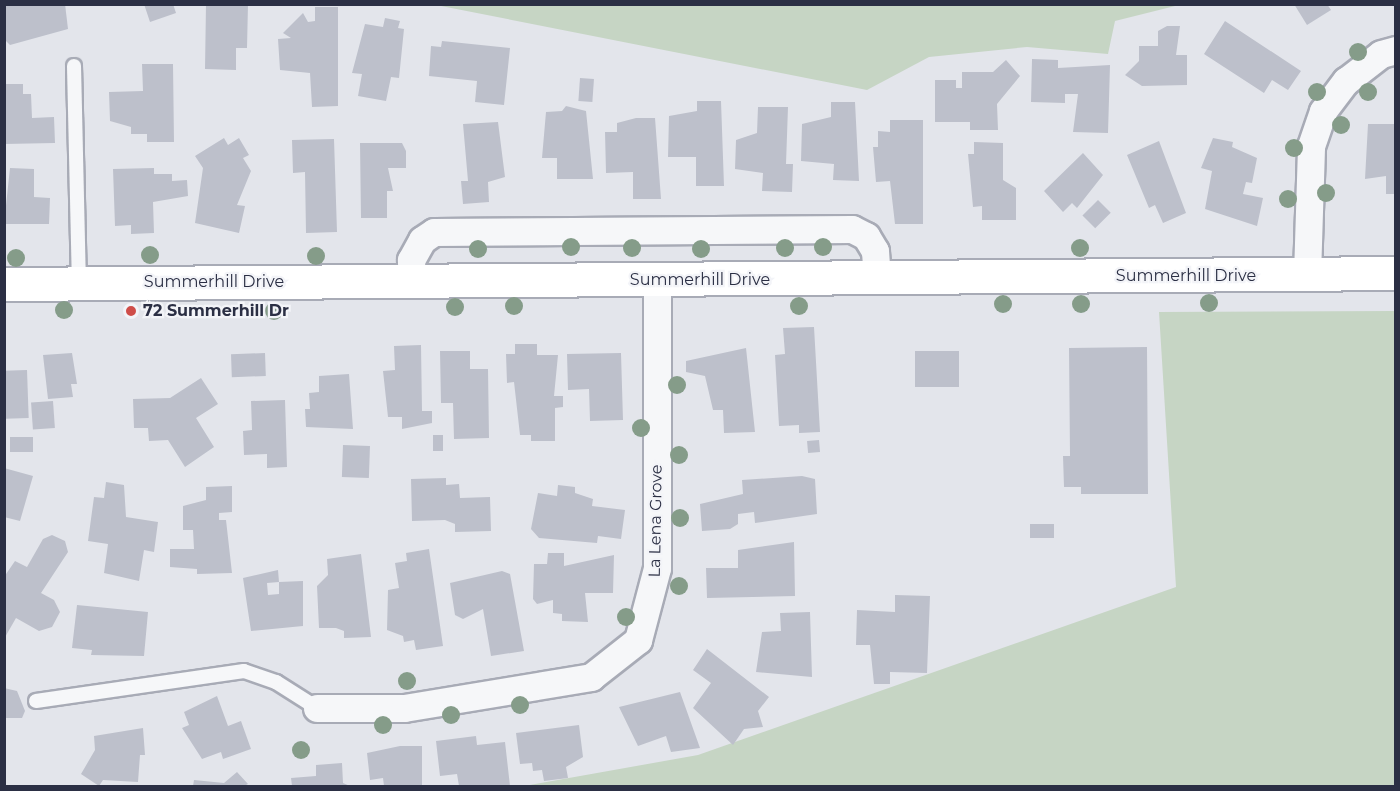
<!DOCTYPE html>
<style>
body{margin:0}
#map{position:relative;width:1400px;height:791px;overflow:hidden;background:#e3e5eb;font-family:Montserrat,sans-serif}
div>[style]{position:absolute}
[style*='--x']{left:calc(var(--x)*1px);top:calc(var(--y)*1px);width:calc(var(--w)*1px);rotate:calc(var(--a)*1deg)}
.green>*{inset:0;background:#c6d5c4}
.building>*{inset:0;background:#bdc0cb;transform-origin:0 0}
.roads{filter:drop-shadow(2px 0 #a8abb6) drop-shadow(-2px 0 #a8abb6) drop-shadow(0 2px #a8abb6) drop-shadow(0 -2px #a8abb6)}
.service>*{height:14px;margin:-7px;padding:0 7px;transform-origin:7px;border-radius:7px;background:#f6f7f9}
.minor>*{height:27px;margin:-13.5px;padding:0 13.5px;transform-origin:13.5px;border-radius:13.5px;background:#f6f7f9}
.secondary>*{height:33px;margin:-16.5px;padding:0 16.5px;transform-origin:16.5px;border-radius:16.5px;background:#fff}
.trees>*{width:18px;height:18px;margin:-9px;border-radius:50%;background:#859c89}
.dots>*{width:16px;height:16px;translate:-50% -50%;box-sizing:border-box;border:3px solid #f3f4f8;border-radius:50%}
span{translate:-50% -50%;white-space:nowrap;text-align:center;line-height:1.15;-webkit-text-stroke:4.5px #f3f4f8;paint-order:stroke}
.street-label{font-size:16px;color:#2b2f44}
.poi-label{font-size:16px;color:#2b2f44;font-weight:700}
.left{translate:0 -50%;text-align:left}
.frame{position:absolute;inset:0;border:6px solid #2b2f44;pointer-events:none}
</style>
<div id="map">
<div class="green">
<div style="clip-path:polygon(436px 5px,1179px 5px,1115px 21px,1108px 54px,1027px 47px,929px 57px,867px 90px)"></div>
<div style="clip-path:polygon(1395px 311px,1395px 786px,524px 786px,698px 755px,1176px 587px,1159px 312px)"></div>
</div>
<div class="building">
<div style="clip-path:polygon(4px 4px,65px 4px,68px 29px,10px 45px,4px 39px)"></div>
<div style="clip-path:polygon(144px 4px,173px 4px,176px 13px,150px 22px)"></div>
<div style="clip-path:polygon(206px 4px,248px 4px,247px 48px,236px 48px,236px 70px,205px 69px)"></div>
<div style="clip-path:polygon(1294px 4px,1327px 4px,1331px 10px,1307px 25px)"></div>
<div style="clip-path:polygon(315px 7px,338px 7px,338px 106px,312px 107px,310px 73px,280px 70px,278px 39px,291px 38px,283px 33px,303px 13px,308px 22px,315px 21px)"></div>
<div style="clip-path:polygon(385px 18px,400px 21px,398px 28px,404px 29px,399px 78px,391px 77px,386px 101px,358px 96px,362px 74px,352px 73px,365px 24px,383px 27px)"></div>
<div style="clip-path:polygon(1225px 21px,1301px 71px,1288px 90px,1272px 80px,1264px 93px,1204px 54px)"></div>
<div style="clip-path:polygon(1167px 26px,1180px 26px,1176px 55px,1187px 55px,1187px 85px,1142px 86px,1125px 75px,1139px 61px,1139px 46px,1158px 46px,1158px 31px)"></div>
<div style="clip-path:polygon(442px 41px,510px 48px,504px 105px,475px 102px,477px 81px,429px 76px,431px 46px,441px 47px)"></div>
<div style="clip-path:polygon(1032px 59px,1058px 60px,1058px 68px,1110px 65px,1108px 133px,1073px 132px,1078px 94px,1065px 94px,1065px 103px,1031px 102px)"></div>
<div style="clip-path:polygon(1006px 60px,1020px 76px,997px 104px,998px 130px,970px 130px,970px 122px,935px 122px,935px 80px,956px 80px,956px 88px,962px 88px,962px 72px,993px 72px)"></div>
<div style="clip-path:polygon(142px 64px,173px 64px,174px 142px,147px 142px,147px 134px,131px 134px,131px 127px,110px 121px,109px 92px,143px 91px)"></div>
<div style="left:580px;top:78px;width:14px;height:23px;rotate:4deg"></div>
<div style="clip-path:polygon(4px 84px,23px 84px,23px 94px,31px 94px,32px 118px,54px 117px,55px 143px,4px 144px)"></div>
<div style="clip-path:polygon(697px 101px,721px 101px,724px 186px,696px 186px,696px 157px,668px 157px,669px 116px,697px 111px)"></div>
<div style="clip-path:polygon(831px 102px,855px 102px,859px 181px,833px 180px,834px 164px,801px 161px,802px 124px,831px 117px)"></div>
<div style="clip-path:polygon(566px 106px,586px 111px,593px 179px,557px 179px,557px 158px,542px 158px,546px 112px,562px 111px)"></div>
<div style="clip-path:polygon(758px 107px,788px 107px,786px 164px,793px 164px,792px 192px,762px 191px,763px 173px,735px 169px,736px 140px,757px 133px)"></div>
<div style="clip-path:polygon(636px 118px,655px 118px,661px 199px,633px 199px,633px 172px,606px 173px,605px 132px,617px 132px,617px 123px)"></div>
<div style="clip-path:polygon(890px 120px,923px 120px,923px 224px,895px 224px,890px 181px,876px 182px,873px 147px,878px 147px,878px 131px,890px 132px)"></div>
<div style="clip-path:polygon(498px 122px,505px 177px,488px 182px,489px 202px,463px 204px,461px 181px,468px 181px,463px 124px)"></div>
<div style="clip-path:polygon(1368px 124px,1396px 124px,1396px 194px,1386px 194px,1386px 176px,1365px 179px)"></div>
<div style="clip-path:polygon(224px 138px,228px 145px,239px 138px,249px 155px,243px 158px,251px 171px,237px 205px,245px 206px,239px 233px,195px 223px,203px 168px,195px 156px)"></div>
<div style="clip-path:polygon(1213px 138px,1233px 142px,1232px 147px,1257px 158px,1252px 183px,1246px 182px,1243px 194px,1263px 198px,1257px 226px,1205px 209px,1212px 171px,1201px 168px)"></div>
<div style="clip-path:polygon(334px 139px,337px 232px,306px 233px,305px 172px,293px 173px,292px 140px)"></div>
<div style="clip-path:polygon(1159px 141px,1186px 213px,1163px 223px,1155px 205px,1149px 208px,1127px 155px)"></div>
<div style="clip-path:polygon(974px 142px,1003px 143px,1003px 180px,1016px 188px,1016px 220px,982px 220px,982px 206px,973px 207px,968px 154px,974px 154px)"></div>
<div style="clip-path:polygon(360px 143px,402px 143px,406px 151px,406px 168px,388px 168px,393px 191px,387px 191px,387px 218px,361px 218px)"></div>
<div style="clip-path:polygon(1083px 153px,1103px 175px,1077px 208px,1072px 203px,1063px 212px,1044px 191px)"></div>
<div style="clip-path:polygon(10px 168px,34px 169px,34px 197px,50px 198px,49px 224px,4px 224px)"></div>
<div style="clip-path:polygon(154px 168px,154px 174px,172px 174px,172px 181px,187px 180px,188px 196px,153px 202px,154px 233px,131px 234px,131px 225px,115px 226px,113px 169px)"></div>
<div style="left:1098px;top:200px;width:18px;height:22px;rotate:45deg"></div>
<div style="clip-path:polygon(814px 327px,820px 432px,799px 433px,799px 425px,779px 426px,775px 355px,785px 354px,783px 328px)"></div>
<div style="clip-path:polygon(515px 344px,537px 344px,537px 355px,558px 355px,554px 396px,563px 396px,563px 407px,555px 408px,555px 441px,531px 441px,531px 435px,520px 435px,514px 382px,507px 383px,506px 354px,515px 354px)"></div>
<div style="clip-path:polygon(421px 345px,422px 411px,432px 411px,432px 423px,402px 429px,402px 417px,388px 417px,383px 371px,395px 370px,394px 346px)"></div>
<div style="clip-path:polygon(1147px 347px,1148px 494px,1081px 494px,1081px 487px,1064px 487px,1063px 456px,1070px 456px,1069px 348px)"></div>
<div style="clip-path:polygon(746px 348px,755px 432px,724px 433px,723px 410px,713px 410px,705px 376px,686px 372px,686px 361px)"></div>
<div style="clip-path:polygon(440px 351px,470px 351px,470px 369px,488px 369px,489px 438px,454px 439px,453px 403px,441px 403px)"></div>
<div style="left:915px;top:351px;width:44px;height:36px"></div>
<div style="clip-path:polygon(72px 353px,77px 384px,71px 384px,73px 397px,48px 399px,43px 355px)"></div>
<div style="left:265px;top:353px;width:23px;height:34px;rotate:88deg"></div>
<div style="clip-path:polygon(621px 353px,623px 420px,590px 421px,589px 389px,568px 390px,567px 354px)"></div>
<div style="left:27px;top:370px;width:48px;height:23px;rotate:88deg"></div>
<div style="clip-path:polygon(349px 374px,353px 429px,306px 427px,305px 409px,310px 409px,309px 393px,319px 392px,319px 376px)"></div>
<div style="clip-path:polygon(201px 378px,218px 404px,196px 418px,214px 447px,185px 467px,168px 440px,149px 441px,148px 428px,134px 428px,133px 399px,170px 398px)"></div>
<div style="clip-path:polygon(285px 400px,287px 467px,267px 468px,267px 454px,244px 455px,243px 431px,252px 430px,251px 401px)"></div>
<div style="left:53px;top:401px;width:27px;height:22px;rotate:86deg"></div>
<div style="left:433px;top:435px;width:10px;height:16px"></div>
<div style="left:10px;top:437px;width:23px;height:15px"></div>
<div style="left:819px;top:440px;width:12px;height:12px;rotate:85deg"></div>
<div style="left:343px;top:445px;width:27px;height:32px;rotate:2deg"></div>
<div style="clip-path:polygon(4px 468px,33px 476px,20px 521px,4px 517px)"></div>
<div style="clip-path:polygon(802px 476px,815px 479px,817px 514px,755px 523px,754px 512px,738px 514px,738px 524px,730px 529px,702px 531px,700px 504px,743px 494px,742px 480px)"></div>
<div style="clip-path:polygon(446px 478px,446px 485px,459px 484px,460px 498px,490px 497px,491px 531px,455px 532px,455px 524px,445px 520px,412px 521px,411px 479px)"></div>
<div style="clip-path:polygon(106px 482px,124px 485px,126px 517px,158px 522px,154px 552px,144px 550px,139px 581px,104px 573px,108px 544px,88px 541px,94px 497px,104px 498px)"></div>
<div style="clip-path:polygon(558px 485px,575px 487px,575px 493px,593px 499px,592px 506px,625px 510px,621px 539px,598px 536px,597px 543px,539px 538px,531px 529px,538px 493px,557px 496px)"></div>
<div style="clip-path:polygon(232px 486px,232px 512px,219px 513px,219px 520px,226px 520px,232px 573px,197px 574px,197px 569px,170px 567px,170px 549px,194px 549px,193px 530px,183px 530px,183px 506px,206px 500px,206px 487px)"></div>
<div style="left:1030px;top:524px;width:24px;height:14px"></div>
<div style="clip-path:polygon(52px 535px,65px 541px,68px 552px,41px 593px,54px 600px,60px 612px,52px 627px,39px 631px,16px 618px,4px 639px,4px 577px,15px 561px,27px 567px,43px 539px)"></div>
<div style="clip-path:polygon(794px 542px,795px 596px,707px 598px,706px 568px,738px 568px,738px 550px)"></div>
<div style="clip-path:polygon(429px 549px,443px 646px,416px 650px,414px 640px,404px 642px,403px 636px,387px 630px,388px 590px,399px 588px,395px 563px,407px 561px,406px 553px)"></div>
<div style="clip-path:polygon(548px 553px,564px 553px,564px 566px,614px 555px,613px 593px,585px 593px,588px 622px,562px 621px,562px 614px,553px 613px,553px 600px,537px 604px,533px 599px,534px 564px,547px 564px)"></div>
<div style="clip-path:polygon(361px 554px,371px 637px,344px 638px,344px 631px,336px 628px,319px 628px,317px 586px,328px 575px,327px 559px)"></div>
<div style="clip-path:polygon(278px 570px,279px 582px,267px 583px,268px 595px,279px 594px,279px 582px,303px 581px,303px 626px,251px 631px,243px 578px)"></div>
<div style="clip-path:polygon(502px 571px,510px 574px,524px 651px,491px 656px,483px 609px,463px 619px,455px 615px,450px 583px)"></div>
<div style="clip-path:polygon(895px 595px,930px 596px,927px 673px,890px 672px,890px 684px,874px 684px,870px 645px,856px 645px,857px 610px,895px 612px)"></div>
<div style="clip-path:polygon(77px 605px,148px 612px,144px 656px,91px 655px,92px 650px,72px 648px)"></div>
<div style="clip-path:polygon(810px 612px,812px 677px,756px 672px,762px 632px,781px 631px,780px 613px)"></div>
<div style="clip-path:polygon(707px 649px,769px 697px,758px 711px,763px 727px,744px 729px,733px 745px,693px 708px,711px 683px,693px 670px)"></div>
<div style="clip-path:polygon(4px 688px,17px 691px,25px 711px,22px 718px,4px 718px)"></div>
<div style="clip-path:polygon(680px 692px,700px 748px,671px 752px,666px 736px,638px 746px,619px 707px)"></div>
<div style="clip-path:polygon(217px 696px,228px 726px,241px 721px,251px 749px,223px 759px,221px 752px,202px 759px,182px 728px,189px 725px,184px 712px)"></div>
<div style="clip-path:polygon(579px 725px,583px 757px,566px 767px,568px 778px,544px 781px,542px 770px,533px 771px,532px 763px,520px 764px,516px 733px)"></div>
<div style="clip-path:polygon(143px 728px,145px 755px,140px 755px,138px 782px,103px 780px,99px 786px,81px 774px,95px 750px,94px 736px)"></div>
<div style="clip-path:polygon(476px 736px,477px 745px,505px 742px,510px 786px,459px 786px,457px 774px,440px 776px,436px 741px)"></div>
<div style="clip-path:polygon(400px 746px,422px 746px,422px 786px,384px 786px,383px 778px,370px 780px,367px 753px)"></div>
<div style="clip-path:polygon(342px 763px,343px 783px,350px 786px,292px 786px,291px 778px,316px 776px,316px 765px)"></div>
<div style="clip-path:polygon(237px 772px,248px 784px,244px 786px,193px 786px,194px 780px,224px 783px)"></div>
</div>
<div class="roads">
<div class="service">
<div style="--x:74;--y:66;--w:217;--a:88.7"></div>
<div style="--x:36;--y:701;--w:210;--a:-8.2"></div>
<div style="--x:244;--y:671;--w:34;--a:19"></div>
<div style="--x:276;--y:682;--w:49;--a:32.4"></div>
</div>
<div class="minor">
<div style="--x:1307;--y:275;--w:129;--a:-88.2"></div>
<div style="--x:1311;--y:146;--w:37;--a:-71"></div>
<div style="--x:1323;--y:111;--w:38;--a:-53"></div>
<div style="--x:1346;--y:81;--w:44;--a:-37.6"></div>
<div style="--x:1381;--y:54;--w:16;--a:-15"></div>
<div style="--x:412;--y:281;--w:21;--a:-93"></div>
<div style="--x:411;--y:260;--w:23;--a:-61"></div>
<div style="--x:422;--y:240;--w:14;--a:-34"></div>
<div style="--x:434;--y:232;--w:418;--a:-0.4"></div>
<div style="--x:852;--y:229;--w:16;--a:27"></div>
<div style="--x:866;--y:236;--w:17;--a:59"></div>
<div style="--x:875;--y:251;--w:27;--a:86"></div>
<div style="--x:317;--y:708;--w:87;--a:0"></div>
<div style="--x:404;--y:708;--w:190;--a:-9.4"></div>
<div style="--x:591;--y:677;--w:60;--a:-38.2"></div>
<div style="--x:638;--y:640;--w:74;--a:-75.2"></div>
<div style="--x:657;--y:568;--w:287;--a:-90"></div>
</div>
<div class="secondary">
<div style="--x:4;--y:284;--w:1392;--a:-0.45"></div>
</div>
</div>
<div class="trees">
<div style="left:1358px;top:52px"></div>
<div style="left:1317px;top:92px"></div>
<div style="left:1368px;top:92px"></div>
<div style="left:1341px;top:125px"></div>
<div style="left:1294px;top:148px"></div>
<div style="left:1326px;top:193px"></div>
<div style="left:1288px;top:199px"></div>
<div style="left:571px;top:247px"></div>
<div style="left:823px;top:247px"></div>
<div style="left:632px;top:248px"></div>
<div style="left:785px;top:248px"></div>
<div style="left:1080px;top:248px"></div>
<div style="left:478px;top:249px"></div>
<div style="left:701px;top:249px"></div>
<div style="left:150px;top:255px"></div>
<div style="left:316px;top:256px"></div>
<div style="left:16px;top:258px"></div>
<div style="left:1209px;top:303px"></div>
<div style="left:1003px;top:304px"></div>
<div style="left:1081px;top:304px"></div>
<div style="left:514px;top:306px"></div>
<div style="left:799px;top:306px"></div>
<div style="left:455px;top:307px"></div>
<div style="left:64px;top:310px"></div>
<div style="left:274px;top:311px"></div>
<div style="left:677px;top:385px"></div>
<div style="left:641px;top:428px"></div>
<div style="left:679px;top:455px"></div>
<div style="left:680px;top:518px"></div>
<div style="left:679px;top:586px"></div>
<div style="left:626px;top:617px"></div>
<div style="left:407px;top:681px"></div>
<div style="left:520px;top:705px"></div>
<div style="left:451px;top:715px"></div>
<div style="left:383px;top:725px"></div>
<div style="left:301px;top:750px"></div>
</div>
<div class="dots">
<div style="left:131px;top:311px;background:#cf4d49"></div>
</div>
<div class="street-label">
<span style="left:1186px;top:276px">Summerhill Drive</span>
<span style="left:700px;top:280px">Summerhill Drive</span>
<span style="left:214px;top:282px">Summerhill Drive</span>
<span style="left:656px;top:521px;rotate:-89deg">La Lena Grove</span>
</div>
<div class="poi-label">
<span class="left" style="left:143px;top:311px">72 Summerhill Dr</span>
</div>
<div class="frame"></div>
</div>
